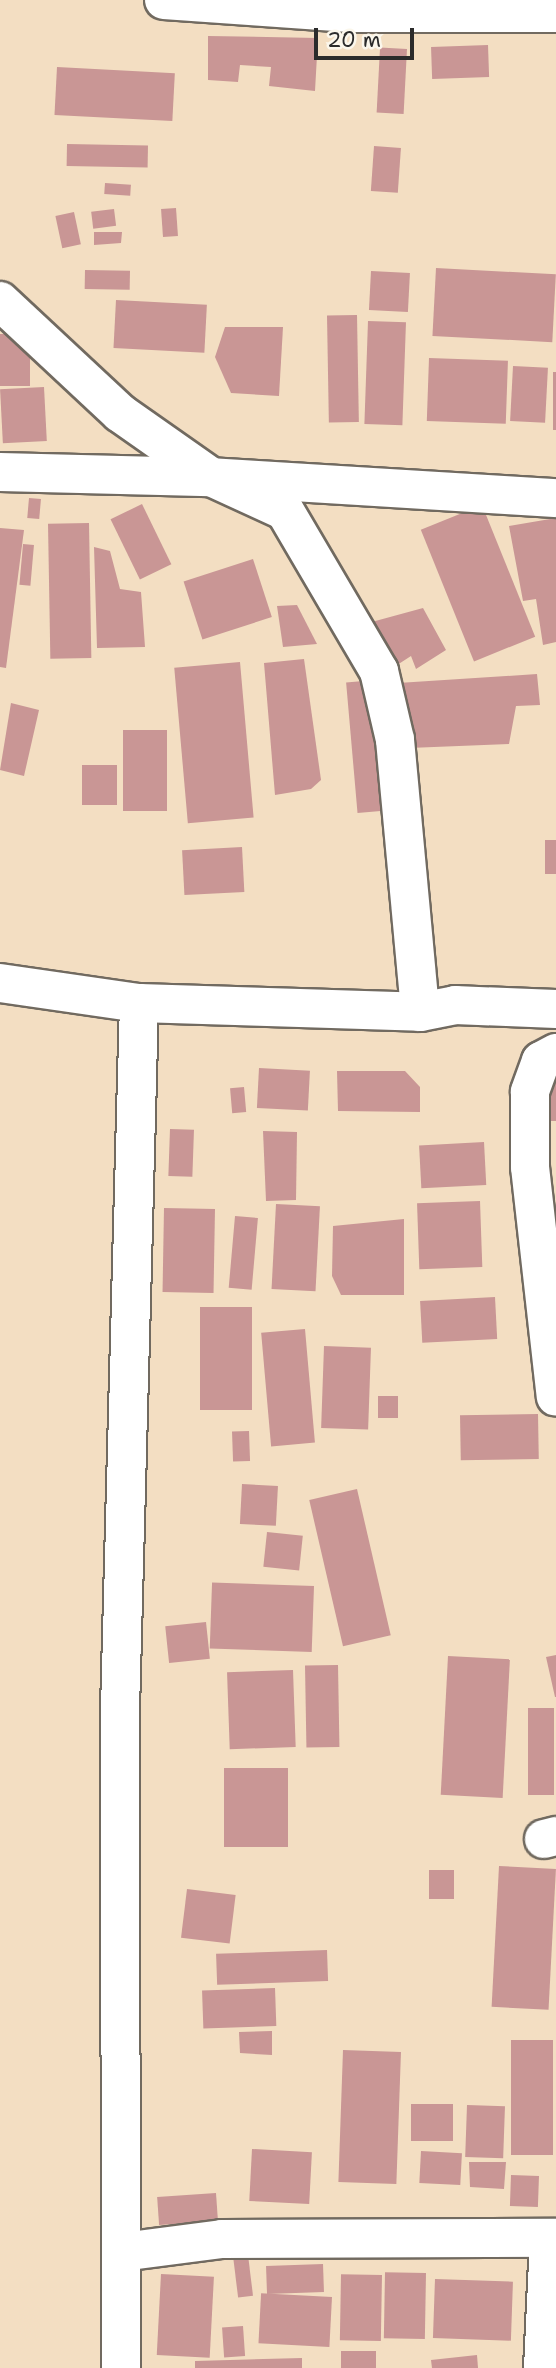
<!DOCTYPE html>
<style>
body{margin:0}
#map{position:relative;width:556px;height:2368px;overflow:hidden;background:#f3dec2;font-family:"Shantell Sans",sans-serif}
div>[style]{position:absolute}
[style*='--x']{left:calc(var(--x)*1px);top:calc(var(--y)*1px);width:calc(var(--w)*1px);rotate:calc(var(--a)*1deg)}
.building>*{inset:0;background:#c99695;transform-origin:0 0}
.roads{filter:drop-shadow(2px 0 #716a60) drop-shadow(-2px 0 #716a60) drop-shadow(0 2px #716a60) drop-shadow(0 -2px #716a60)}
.minor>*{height:38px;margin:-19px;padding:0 19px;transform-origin:19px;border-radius:19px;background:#fff}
span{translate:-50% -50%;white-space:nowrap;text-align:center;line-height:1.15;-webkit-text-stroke:7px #fbf7ec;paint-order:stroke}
.scale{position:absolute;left:314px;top:28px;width:100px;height:32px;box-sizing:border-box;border:4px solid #2b2b2b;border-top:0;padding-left:9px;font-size:21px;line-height:24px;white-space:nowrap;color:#2b2b2b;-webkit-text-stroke:5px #fbf7ec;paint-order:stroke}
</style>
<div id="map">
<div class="building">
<div style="clip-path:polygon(208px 36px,318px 38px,315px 91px,269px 86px,271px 67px,240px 65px,238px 82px,208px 80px)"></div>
<div style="left:488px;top:45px;width:32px;height:57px;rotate:88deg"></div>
<div style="left:407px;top:49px;width:65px;height:27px;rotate:93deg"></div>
<div style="left:57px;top:67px;width:118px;height:48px;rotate:3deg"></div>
<div style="left:67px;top:144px;width:81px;height:22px;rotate:1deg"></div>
<div style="left:374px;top:146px;width:27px;height:45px;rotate:4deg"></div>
<div style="left:105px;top:183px;width:26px;height:11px;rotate:4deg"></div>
<div style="left:176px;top:208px;width:28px;height:15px;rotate:86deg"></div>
<div style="left:114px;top:209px;width:17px;height:23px;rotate:83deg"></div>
<div style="left:74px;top:212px;width:33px;height:19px;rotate:78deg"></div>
<div style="clip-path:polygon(94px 232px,122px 232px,121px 243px,94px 245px)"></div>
<div style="left:436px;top:268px;width:120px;height:68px;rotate:3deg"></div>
<div style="left:85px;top:270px;width:45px;height:19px;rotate:1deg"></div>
<div style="left:371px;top:271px;width:39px;height:39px;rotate:3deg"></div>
<div style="left:116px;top:300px;width:91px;height:48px;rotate:3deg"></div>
<div style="left:357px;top:315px;width:107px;height:30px;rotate:89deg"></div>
<div style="left:368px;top:321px;width:38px;height:103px;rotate:2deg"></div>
<div style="clip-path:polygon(225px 327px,283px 327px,279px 396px,231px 393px,215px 357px)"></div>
<div style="left:0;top:334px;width:30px;height:52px"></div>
<div style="left:429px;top:358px;width:79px;height:63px;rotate:2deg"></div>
<div style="left:513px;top:366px;width:35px;height:55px;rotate:3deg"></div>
<div style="left:553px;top:372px;width:3px;height:58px"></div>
<div style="left:44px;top:387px;width:54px;height:44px;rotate:87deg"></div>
<div style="left:29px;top:498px;width:12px;height:20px;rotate:5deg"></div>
<div style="left:142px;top:504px;width:67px;height:35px;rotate:64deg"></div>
<div style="left:482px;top:505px;width:142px;height:66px;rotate:68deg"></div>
<div style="clip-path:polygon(556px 518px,556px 642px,543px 645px,536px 599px,523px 601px,509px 526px)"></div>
<div style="left:89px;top:523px;width:135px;height:41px;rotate:89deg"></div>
<div style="clip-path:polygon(0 528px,24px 530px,6px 668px,0 667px)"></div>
<div style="left:23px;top:544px;width:11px;height:41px;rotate:5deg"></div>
<div style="clip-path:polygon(94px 547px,110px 551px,120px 589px,141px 592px,145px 647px,97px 648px)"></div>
<div style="left:253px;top:559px;width:61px;height:73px;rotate:72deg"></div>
<div style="clip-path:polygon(297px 605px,317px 644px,283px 647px,277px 606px)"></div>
<div style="clip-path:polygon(423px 608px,446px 650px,416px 669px,411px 656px,394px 667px,368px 623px)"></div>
<div style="clip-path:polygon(304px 659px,321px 780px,311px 789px,275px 795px,264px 663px)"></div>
<div style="left:240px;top:662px;width:156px;height:66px;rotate:85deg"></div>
<div style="clip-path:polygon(537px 674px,540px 705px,516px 706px,509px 744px,409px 748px,398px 683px)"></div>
<div style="left:375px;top:680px;width:131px;height:29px;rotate:85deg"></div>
<div style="clip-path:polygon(11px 703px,39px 710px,24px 776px,0 770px)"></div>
<div style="left:123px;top:730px;width:44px;height:81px"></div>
<div style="left:82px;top:765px;width:35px;height:40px"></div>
<div style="left:545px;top:840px;width:11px;height:34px"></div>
<div style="left:242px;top:847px;width:45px;height:60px;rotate:87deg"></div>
<div style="clip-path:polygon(556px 1067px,556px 1121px,548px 1121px,543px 1069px)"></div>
<div style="left:259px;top:1068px;width:51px;height:40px;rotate:3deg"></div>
<div style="clip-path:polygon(337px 1071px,405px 1071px,420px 1087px,420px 1112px,338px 1111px)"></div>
<div style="left:244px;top:1087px;width:25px;height:14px;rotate:85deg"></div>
<div style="left:170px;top:1129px;width:24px;height:47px;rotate:2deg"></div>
<div style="clip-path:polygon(263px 1131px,297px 1132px,296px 1200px,266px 1201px)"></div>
<div style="left:484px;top:1142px;width:43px;height:65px;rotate:87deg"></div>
<div style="left:480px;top:1201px;width:66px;height:63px;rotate:88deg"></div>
<div style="left:276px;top:1204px;width:44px;height:85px;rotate:3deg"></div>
<div style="left:164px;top:1208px;width:51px;height:84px;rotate:1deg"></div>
<div style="left:235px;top:1216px;width:23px;height:72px;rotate:5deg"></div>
<div style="clip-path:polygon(404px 1219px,404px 1295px,341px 1295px,332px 1276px,333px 1226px)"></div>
<div style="left:495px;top:1297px;width:42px;height:75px;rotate:87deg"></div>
<div style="left:200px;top:1307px;width:52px;height:103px"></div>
<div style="left:305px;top:1329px;width:114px;height:44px;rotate:85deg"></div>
<div style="left:324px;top:1346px;width:47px;height:82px;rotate:2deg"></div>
<div style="left:398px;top:1396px;width:22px;height:20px;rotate:90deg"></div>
<div style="left:538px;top:1414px;width:45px;height:78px;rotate:89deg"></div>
<div style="left:249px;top:1431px;width:30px;height:17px;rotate:88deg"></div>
<div style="left:242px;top:1484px;width:36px;height:40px;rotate:3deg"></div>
<div style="left:357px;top:1489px;width:150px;height:49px;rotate:77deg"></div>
<div style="left:267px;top:1532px;width:36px;height:35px;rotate:6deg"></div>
<div style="left:314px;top:1586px;width:66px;height:102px;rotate:92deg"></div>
<div style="left:206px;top:1622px;width:37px;height:41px;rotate:84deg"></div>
<div style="clip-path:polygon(556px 1655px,556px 1697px,555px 1697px,546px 1657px)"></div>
<div style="left:448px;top:1656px;width:62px;height:139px;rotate:3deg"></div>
<div style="left:338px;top:1665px;width:82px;height:33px;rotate:89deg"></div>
<div style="left:293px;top:1670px;width:77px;height:66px;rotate:88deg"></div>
<div style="left:528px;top:1708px;width:26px;height:87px"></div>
<div style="left:224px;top:1768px;width:64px;height:79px"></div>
<div style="left:499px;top:1866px;width:57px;height:141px;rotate:3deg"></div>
<div style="left:429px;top:1870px;width:25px;height:29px"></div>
<div style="left:187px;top:1889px;width:49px;height:49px;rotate:7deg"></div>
<div style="left:327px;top:1950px;width:31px;height:111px;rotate:88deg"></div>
<div style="left:275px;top:1988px;width:38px;height:73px;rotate:88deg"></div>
<div style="clip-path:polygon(272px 2031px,272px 2055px,240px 2053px,239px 2032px)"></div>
<div style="left:511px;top:2040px;width:42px;height:115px"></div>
<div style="left:343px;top:2050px;width:58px;height:132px;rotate:2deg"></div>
<div style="left:453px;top:2104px;width:37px;height:42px;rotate:90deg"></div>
<div style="left:467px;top:2105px;width:38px;height:52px;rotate:2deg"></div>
<div style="left:252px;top:2149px;width:60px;height:52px;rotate:3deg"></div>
<div style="left:421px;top:2151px;width:41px;height:32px;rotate:3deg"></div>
<div style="clip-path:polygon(469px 2162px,506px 2162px,504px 2189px,470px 2187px)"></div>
<div style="left:511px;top:2175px;width:28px;height:31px;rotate:2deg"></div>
<div style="left:216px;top:2193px;width:28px;height:59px;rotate:86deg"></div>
<div style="left:248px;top:2255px;width:41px;height:15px;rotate:83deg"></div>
<div style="left:323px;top:2264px;width:28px;height:57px;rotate:88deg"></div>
<div style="left:426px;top:2273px;width:66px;height:41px;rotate:91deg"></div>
<div style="left:161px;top:2274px;width:53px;height:81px;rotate:3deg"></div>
<div style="left:382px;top:2275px;width:66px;height:41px;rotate:91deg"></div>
<div style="left:435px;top:2279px;width:78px;height:59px;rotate:2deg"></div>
<div style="left:332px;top:2297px;width:50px;height:71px;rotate:93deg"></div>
<div style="left:243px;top:2326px;width:30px;height:21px;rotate:86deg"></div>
<div style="left:341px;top:2351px;width:35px;height:17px"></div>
<div style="clip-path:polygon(477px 2355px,478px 2368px,432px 2368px,431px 2360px)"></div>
<div style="clip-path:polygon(302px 2358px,302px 2368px,195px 2368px,195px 2361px)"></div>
</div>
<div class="roads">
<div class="minor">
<div style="--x:164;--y:0;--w:186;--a:4"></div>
<div style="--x:350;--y:13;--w:206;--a:0"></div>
<div style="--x:0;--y:301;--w:164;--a:43"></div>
<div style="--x:120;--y:413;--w:111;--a:35.1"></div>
<div style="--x:211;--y:477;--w:81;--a:24.7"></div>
<div style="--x:285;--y:511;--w:186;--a:59.6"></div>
<div style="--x:379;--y:671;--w:71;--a:76.9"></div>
<div style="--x:395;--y:740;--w:273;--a:84.7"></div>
<div style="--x:0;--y:472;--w:211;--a:1.4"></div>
<div style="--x:211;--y:477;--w:346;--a:3.5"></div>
<div style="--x:0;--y:983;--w:140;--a:8.2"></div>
<div style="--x:139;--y:1003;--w:281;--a:1.8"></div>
<div style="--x:420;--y:1012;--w:36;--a:-11"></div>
<div style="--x:455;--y:1005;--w:101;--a:2.3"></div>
<div style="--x:556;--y:1053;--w:17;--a:152"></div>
<div style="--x:541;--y:1061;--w:33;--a:110"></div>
<div style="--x:530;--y:1092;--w:75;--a:90"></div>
<div style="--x:530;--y:1167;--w:231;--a:83.6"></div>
<div style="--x:544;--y:1839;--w:12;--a:-14"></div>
<div style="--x:122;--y:2252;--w:101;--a:-7.4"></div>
<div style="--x:222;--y:2239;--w:334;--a:-0.2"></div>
<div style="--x:121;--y:2368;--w:658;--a:-90.09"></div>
<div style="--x:120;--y:1710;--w:707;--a:-88.46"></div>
<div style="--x:543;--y:2368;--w:128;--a:-87.3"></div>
</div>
</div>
<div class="scale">20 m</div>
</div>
